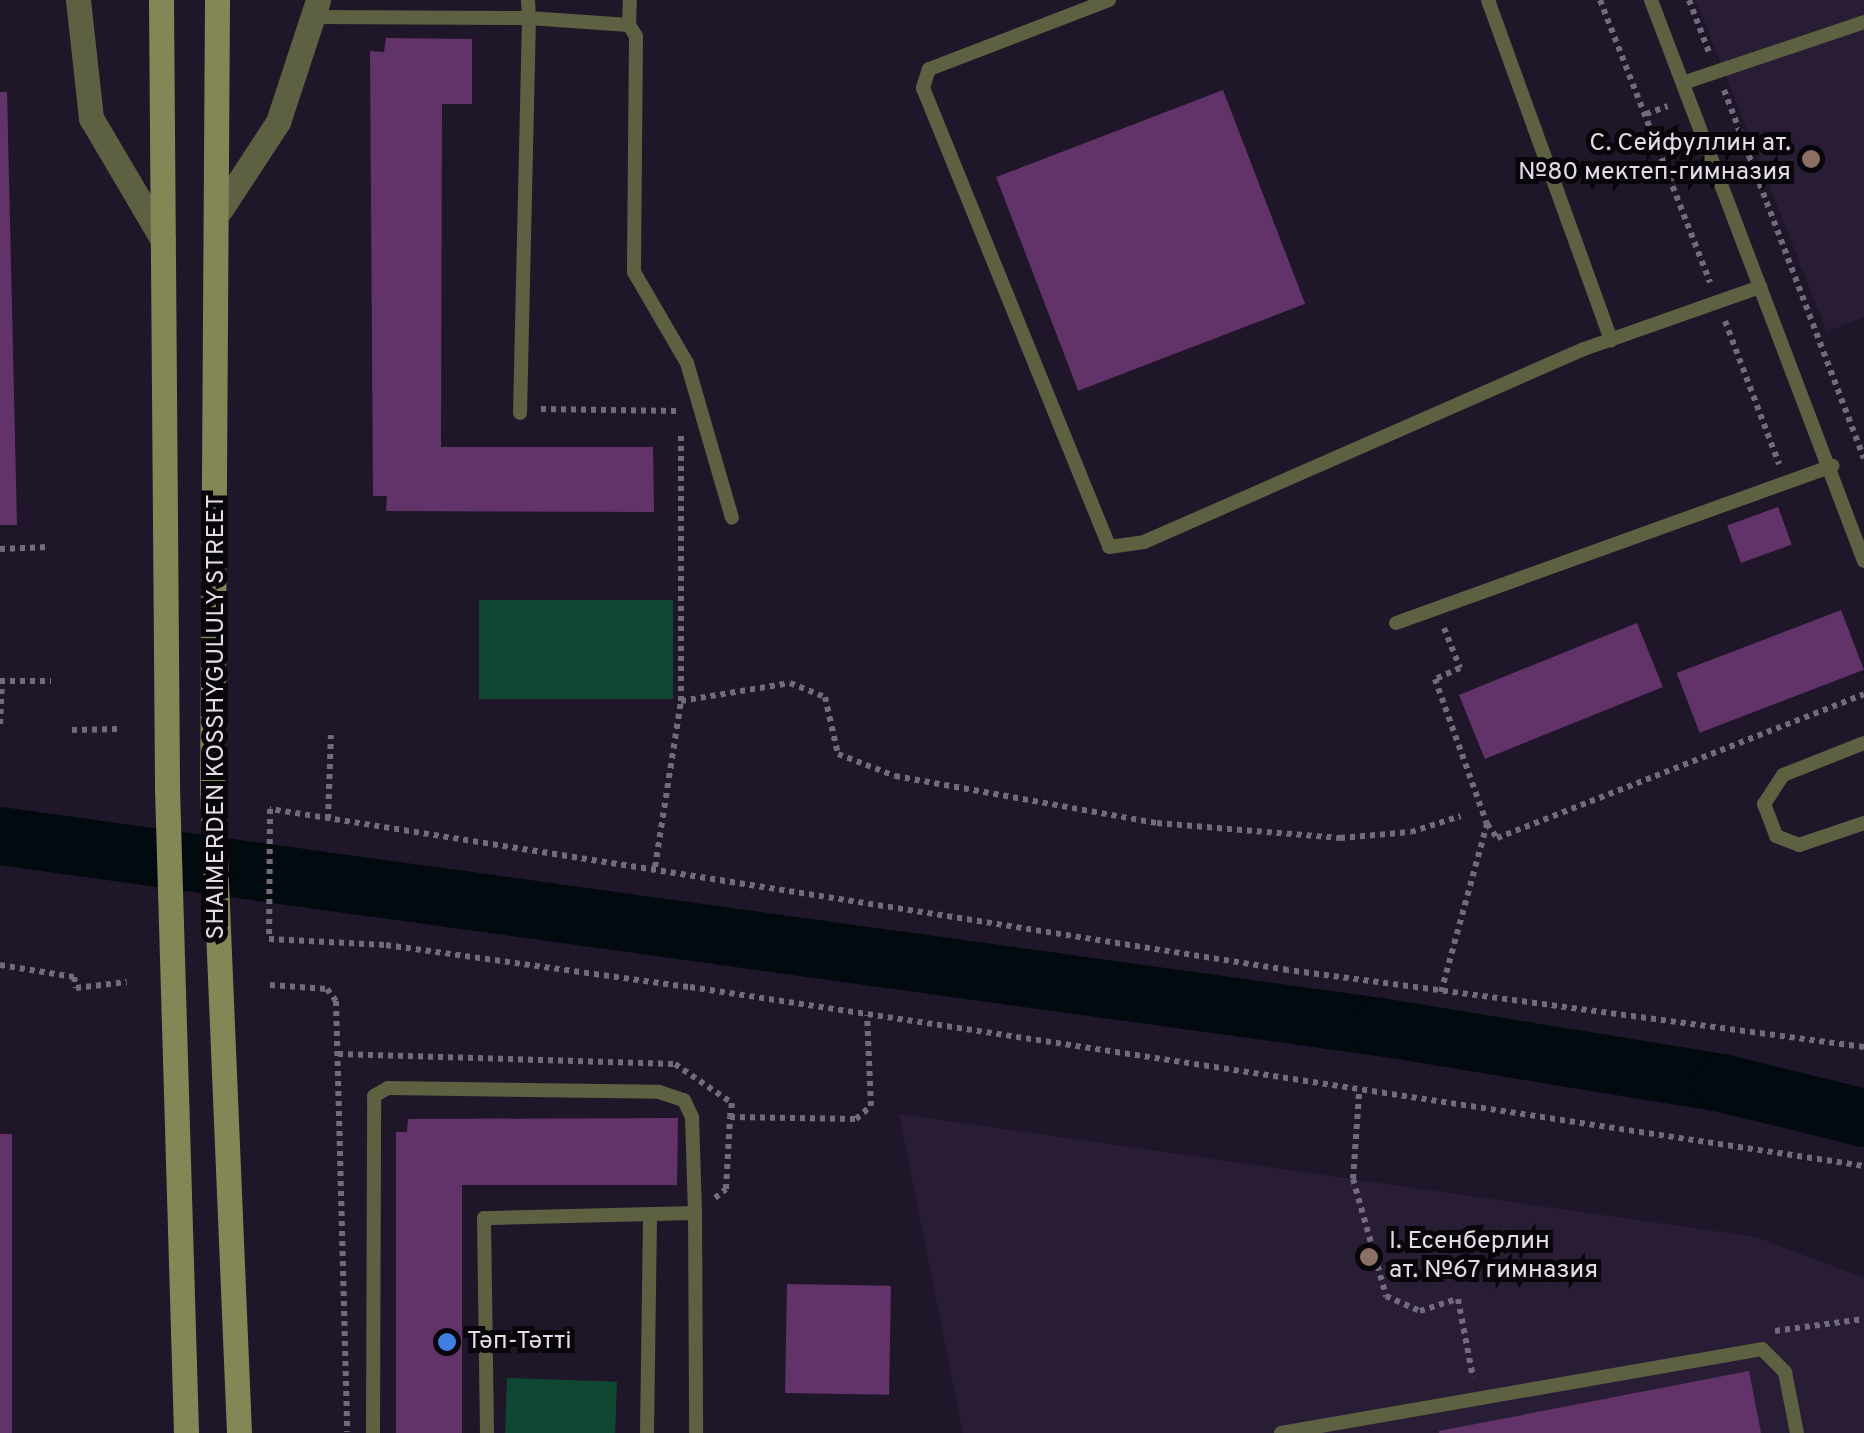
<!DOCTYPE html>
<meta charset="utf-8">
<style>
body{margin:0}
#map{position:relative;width:1864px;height:1433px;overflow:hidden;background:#201629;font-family:Overpass,sans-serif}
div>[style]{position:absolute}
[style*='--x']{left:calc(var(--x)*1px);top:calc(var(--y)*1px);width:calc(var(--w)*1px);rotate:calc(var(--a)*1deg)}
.built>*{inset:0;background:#291d35}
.green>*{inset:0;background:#0f4832;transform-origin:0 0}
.river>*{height:58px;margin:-29px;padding:0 29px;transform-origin:29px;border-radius:29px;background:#010a0e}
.building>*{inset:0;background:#623369;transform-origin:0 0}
.path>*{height:6px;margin-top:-3px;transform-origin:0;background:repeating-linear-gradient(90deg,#736b7b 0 5px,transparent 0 10px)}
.lane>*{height:14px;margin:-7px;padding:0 7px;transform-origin:7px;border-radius:7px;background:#5d6041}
.street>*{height:25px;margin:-12.5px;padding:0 12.5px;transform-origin:12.5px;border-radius:12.5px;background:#5d6041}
.secondary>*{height:25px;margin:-12.5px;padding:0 12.5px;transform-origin:12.5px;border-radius:12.5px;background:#838756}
.dots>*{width:28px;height:28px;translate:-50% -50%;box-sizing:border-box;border:5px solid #08050b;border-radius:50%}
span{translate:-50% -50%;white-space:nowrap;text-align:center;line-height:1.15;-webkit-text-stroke:10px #08050b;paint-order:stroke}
.poi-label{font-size:25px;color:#e2dce9}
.right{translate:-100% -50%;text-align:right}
.left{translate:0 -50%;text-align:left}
.street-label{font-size:25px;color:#e2dce9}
</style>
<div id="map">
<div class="built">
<div style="clip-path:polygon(1696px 0,1864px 0,1864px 317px,1827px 332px)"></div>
<div style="clip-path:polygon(899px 1114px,1756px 1237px,1864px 1278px,1864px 1433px,963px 1433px)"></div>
</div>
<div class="green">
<div style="left:673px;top:600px;width:99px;height:194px;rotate:90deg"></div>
<div style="left:507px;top:1378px;width:110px;height:55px;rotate:2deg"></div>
</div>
<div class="river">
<div style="--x:0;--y:836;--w:1393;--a:7.88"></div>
<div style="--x:1380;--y:1027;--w:347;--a:9.3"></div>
<div style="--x:1722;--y:1083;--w:146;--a:13.8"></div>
</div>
<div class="building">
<div style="clip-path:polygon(386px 38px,472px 39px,472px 104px,442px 104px,441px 447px,653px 447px,654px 512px,386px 511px,387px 496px,373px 496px,370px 51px,384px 52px)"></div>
<div style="left:1223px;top:90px;width:229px;height:243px;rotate:69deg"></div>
<div style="clip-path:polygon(0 92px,7px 92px,17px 525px,0 525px)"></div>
<div style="left:1778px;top:507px;width:40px;height:54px;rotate:70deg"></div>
<div style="left:1841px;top:610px;width:64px;height:176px;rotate:69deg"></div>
<div style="left:1637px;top:623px;width:69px;height:192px;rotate:68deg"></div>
<div style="clip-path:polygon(678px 1118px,677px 1185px,462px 1185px,462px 1433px,396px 1433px,396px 1132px,407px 1132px,408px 1119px)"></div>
<div style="left:0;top:1134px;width:12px;height:299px"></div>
<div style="left:787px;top:1284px;width:104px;height:109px;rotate:1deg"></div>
<div style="clip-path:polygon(1749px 1371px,1761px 1433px,1439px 1433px,1439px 1431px)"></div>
</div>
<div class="path">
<div style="--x:1600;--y:0;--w:303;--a:68.7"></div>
<div style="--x:1689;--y:0;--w:59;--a:69.1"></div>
<div style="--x:1724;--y:90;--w:394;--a:69.2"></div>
<div style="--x:1646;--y:114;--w:23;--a:-20"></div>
<div style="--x:1725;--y:321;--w:153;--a:69.3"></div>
<div style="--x:541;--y:409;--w:138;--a:0.8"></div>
<div style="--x:0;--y:549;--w:48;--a:-2.4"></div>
<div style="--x:1444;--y:628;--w:43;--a:68.2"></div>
<div style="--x:1460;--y:668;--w:27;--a:156"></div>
<div style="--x:1435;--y:679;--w:154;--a:70.3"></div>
<div style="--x:0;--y:681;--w:51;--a:0"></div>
<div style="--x:681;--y:701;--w:110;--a:-9.4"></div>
<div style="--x:790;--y:683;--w:38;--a:22"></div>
<div style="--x:825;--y:697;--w:58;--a:77.2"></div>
<div style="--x:838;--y:754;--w:61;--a:21.1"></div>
<div style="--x:895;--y:776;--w:266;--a:10.2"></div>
<div style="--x:1157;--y:823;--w:184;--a:4.7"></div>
<div style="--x:1340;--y:838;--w:71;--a:-4.8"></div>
<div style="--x:1411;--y:832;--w:52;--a:-17.7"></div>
<div style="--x:0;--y:724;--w:43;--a:-87.3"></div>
<div style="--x:72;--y:730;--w:46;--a:-1.2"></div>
<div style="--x:328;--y:819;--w:84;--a:-88"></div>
<div style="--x:655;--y:867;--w:168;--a:-81.1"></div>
<div style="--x:681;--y:701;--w:270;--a:-90"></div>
<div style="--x:0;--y:965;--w:75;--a:9.2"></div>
<div style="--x:74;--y:977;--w:11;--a:80"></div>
<div style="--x:76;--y:988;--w:51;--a:-6.7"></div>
<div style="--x:270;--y:985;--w:57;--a:4"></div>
<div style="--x:327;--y:989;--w:15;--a:53"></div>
<div style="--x:336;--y:1001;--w:431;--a:88.5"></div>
<div style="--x:1441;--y:992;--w:174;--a:-74.7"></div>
<div style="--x:1487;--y:824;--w:17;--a:54"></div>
<div style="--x:1497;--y:838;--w:394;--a:-21.4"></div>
<div style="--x:1864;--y:1047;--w:581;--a:-172.39"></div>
<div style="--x:1288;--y:970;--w:1031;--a:-171.01"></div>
<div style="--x:270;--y:809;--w:130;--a:90.4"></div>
<div style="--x:269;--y:939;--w:117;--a:2.9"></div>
<div style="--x:386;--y:945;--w:307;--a:7.9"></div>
<div style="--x:690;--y:987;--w:1188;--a:8.67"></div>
<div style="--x:338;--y:1054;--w:337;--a:1.7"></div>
<div style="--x:675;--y:1064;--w:69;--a:34.4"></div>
<div style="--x:732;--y:1103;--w:14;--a:98"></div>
<div style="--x:1359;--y:1094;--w:85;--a:94"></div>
<div style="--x:1353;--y:1179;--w:122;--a:74.2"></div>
<div style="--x:1386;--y:1296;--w:37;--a:24"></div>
<div style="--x:1420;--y:1311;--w:40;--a:-18"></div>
<div style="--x:1458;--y:1299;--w:80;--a:79.2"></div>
<div style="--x:715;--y:1198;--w:14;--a:-39"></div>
<div style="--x:726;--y:1189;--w:72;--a:-86.8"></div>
<div style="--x:730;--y:1117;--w:126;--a:0.9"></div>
<div style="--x:856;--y:1119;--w:20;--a:-41"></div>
<div style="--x:871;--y:1106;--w:91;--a:-92.5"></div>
<div style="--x:1775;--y:1331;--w:90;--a:-7.7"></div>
</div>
<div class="lane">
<div style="--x:528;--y:0;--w:18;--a:87"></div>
<div style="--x:529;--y:18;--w:100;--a:4"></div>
<div style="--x:629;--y:25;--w:13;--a:58"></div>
<div style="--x:636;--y:36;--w:236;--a:90.5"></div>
<div style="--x:634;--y:272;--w:105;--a:59.8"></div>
<div style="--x:687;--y:363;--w:161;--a:73.8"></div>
<div style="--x:1109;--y:0;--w:193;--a:159"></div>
<div style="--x:929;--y:69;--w:20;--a:108"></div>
<div style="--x:923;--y:88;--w:495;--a:67.9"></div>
<div style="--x:1109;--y:547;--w:35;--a:-8"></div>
<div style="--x:1144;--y:542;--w:480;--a:-23.7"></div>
<div style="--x:1584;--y:349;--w:187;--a:-19.4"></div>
<div style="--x:1488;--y:0;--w:362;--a:70.1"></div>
<div style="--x:1651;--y:0;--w:600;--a:69.21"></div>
<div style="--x:318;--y:17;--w:211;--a:0.3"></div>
<div style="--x:529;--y:18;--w:395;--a:91.3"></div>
<div style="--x:629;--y:25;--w:25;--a:-88"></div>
<div style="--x:1683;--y:83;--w:191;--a:-18.6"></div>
<div style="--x:1396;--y:623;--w:464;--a:-19.8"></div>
<div style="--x:1864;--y:743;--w:87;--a:158.4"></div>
<div style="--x:1783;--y:775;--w:35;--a:123"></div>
<div style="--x:1764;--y:804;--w:34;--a:69"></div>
<div style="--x:1776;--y:836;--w:25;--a:21"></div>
<div style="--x:1799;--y:845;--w:69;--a:-18.7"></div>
<div style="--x:695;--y:1213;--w:220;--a:89.7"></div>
<div style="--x:373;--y:1433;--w:337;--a:-89.8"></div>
<div style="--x:374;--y:1096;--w:16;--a:-30"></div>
<div style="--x:388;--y:1088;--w:271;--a:0.8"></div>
<div style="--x:659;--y:1092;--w:26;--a:18"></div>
<div style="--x:684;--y:1100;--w:19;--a:65"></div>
<div style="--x:692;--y:1117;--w:96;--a:88.2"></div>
<div style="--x:695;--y:1213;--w:211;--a:178.6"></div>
<div style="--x:484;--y:1218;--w:215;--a:89.2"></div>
<div style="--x:647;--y:1433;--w:219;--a:-89.2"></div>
<div style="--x:1281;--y:1433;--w:488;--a:-9.9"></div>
<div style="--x:1762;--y:1349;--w:33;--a:45"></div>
<div style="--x:1785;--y:1372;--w:62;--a:78.9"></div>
</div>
<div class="street">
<div style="--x:78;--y:0;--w:119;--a:83.7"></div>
<div style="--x:91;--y:118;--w:142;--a:59.5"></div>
<div style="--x:221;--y:209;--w:104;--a:-56.8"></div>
<div style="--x:278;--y:122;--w:128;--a:-71.8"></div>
</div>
<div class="secondary">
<div style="--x:161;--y:0;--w:788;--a:89.56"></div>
<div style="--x:167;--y:788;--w:645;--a:88.31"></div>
<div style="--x:217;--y:0;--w:786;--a:90.36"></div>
<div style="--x:212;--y:786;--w:648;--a:87.61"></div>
</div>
<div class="dots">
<div style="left:1811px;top:159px;background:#8d6e63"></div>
<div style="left:1369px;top:1257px;background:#8d6e63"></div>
<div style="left:447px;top:1342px;background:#3f7fe0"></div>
</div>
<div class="poi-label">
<span class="right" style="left:1791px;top:159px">С. Сейфуллин ат.<br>№80 мектеп-гимназия</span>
<span class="left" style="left:1389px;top:1257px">І. Есенберлин<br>ат. №67 гимназия</span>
<span class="left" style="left:467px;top:1342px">Тәп-Тәтті</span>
</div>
<div class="street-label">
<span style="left:217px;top:717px;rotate:-90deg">SHAIMERDEN KOSSHYGULULY STREET</span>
</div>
</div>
